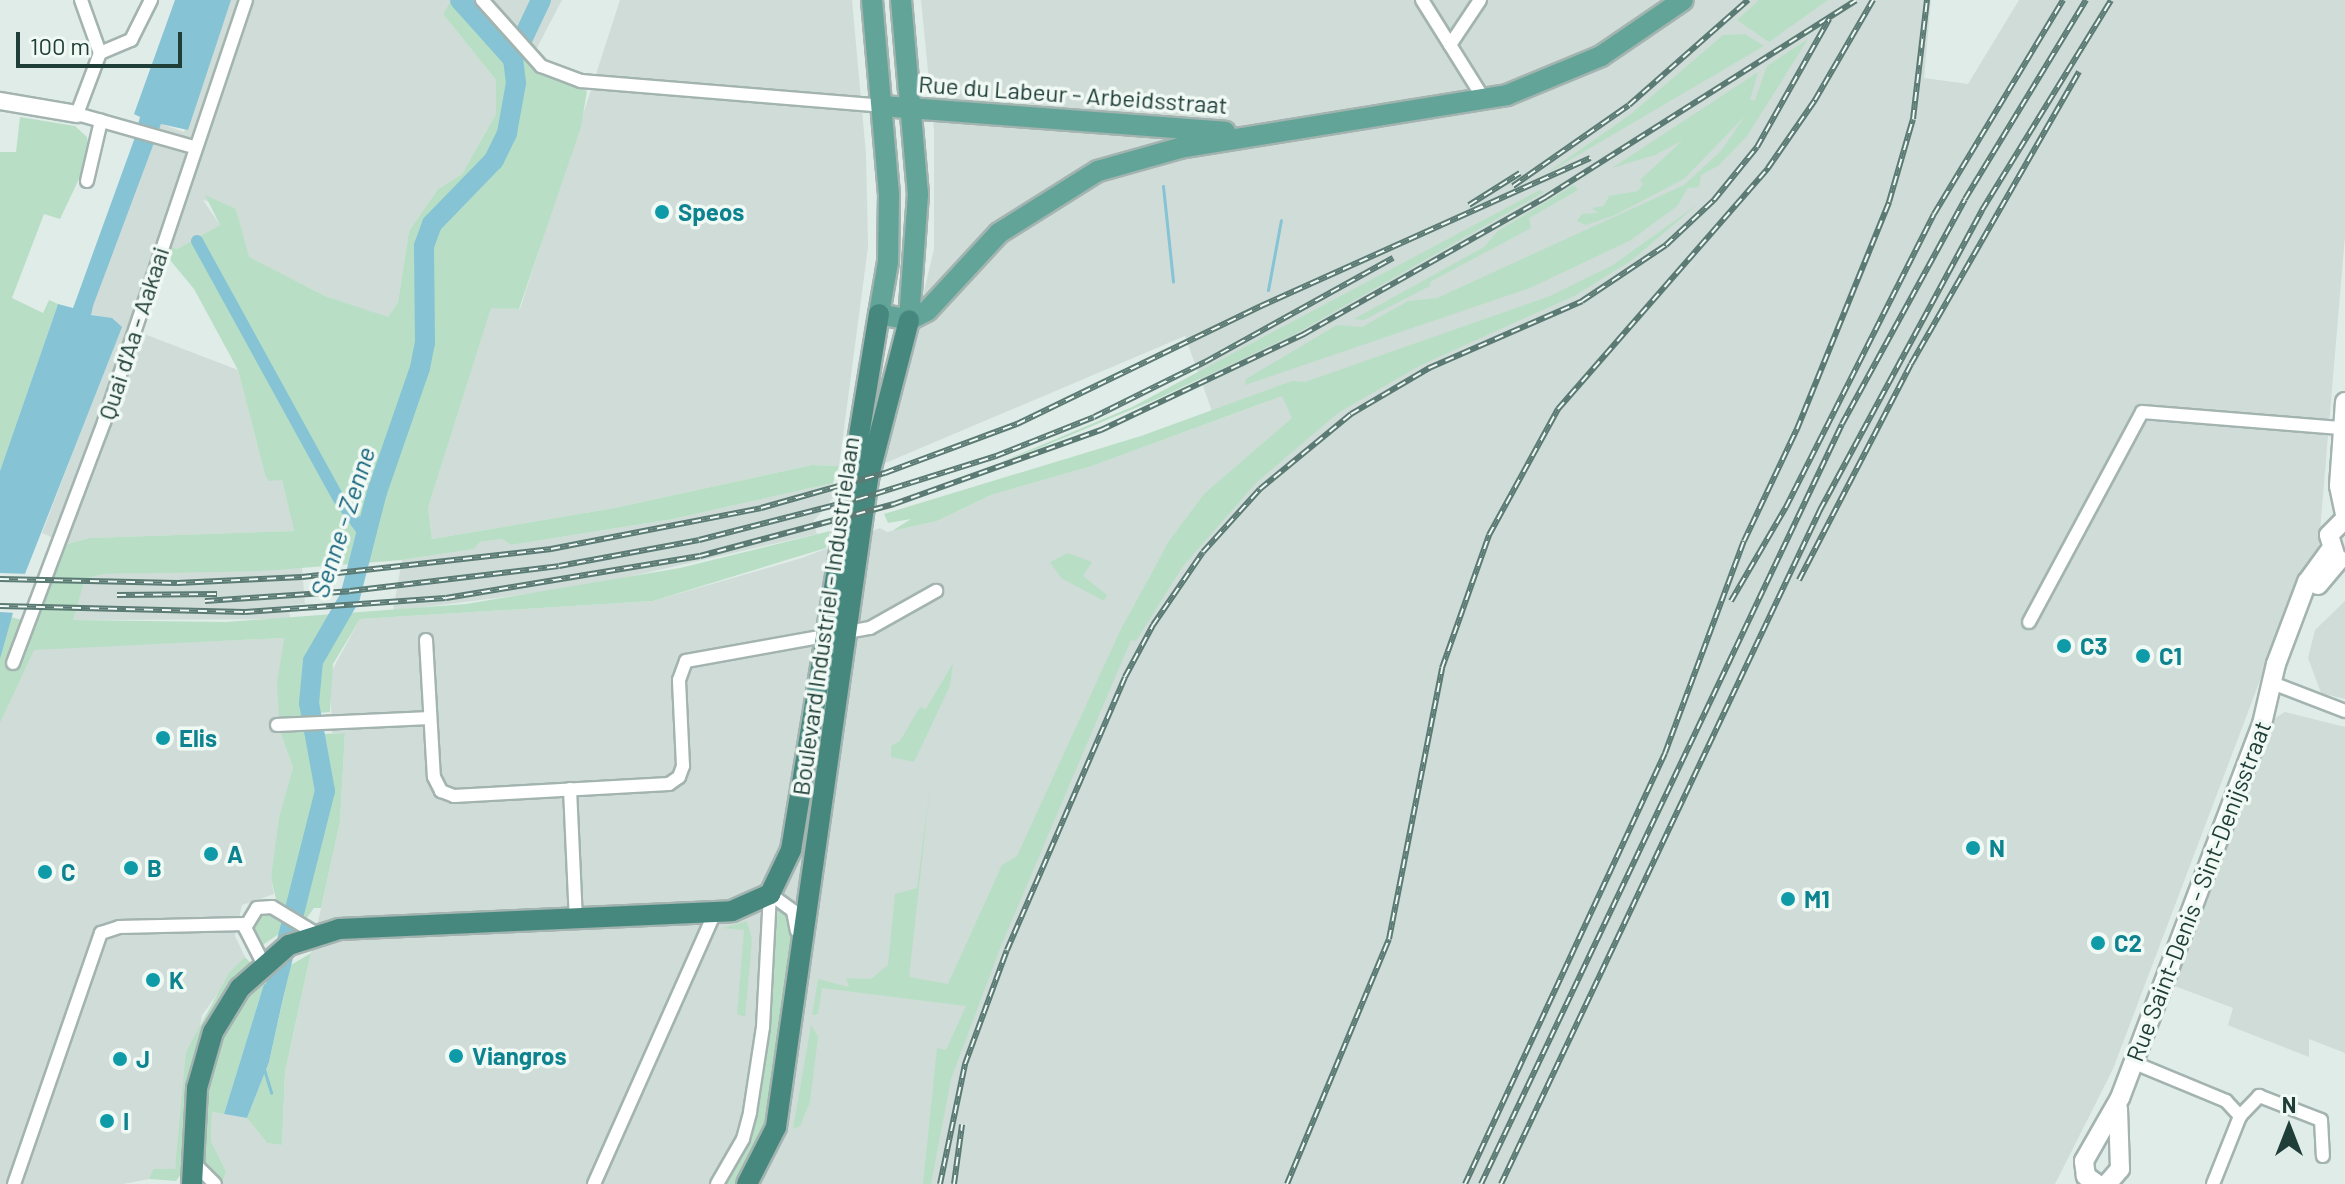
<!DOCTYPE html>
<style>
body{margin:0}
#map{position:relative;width:2345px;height:1184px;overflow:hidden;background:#e0ece8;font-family:Barlow,sans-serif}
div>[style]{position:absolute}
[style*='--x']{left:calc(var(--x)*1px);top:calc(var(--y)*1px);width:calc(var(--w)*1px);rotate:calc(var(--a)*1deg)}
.built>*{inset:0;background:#cfdcd7}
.green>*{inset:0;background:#b8dfc5}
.water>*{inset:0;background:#85c3d5}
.pier>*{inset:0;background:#e0ece8}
.stream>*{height:3px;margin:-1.5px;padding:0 1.5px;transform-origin:1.5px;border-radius:1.5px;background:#85c3d5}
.canal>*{height:12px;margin:-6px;padding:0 6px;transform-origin:6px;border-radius:6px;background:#85c3d5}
.river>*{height:20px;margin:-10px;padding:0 10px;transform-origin:10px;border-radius:10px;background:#85c3d5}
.roads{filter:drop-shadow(2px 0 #a3b4b0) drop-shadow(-2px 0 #a3b4b0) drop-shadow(0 2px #a3b4b0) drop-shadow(0 -2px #a3b4b0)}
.minor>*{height:12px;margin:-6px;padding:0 6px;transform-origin:6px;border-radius:6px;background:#fff}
.tertiary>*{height:16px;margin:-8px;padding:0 8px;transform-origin:8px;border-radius:8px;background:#fff}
.secondary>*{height:18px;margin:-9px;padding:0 9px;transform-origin:9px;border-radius:9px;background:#fff}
.primary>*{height:20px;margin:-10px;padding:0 10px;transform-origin:10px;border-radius:10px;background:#62a498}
.trunk>*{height:20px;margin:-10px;padding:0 10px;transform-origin:10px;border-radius:10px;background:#46887e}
.rail>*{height:6px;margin-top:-3px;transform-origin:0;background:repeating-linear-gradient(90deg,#f1f9f5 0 9px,#5a7a73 0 18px);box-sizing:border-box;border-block:2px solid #5a7a73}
.dots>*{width:22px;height:22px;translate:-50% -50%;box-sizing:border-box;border:4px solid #f1f9f5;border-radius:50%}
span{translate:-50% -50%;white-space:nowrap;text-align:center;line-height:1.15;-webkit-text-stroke:7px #f1f9f5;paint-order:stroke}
.street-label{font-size:24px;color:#203e38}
.culture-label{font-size:24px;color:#0d838f;font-weight:700}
.left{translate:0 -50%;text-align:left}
.water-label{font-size:26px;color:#16657d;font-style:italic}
.north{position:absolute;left:2249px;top:1088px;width:80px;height:80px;-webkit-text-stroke:6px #f1f9f5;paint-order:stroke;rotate:0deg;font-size:22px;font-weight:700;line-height:32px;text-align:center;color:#203e38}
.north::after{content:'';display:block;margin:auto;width:28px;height:36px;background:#203e38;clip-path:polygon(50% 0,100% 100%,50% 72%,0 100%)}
.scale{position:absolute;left:16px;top:32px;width:166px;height:36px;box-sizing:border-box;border:4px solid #203e38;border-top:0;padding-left:10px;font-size:24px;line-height:28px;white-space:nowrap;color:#203e38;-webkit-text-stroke:6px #f1f9f5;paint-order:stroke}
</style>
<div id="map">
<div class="built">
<div style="clip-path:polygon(231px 0,451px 0,443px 14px,496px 80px,496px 114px,462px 174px,438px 189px,409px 231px,398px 302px,388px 318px,325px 296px,248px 257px,236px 209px,203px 200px,220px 225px,177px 249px,168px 247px,139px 332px,238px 370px,265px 475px,282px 480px,294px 531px,89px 538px,67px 544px,42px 533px,121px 327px,112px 319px,90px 314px,151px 145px,161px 124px,184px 132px)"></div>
<div style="clip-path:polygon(472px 0,562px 0,528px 65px)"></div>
<div style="clip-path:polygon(620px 0,852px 0,866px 154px,868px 247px,839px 466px,812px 465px,614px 508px,432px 539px,428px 508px,491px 307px,520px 309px)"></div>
<div style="clip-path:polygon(921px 0,1931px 0,1924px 78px,1968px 84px,2019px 0,2345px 0,2345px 236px,2318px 554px,2301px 572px,2113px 1069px,2055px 1184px,222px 1184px,226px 1171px,211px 1141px,212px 1112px,247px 1118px,267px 1143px,282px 1145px,285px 1072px,340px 822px,345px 734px,332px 733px,330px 674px,360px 619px,653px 601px,802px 558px,880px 528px,887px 532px,937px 521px,991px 495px,1092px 466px,1269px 401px,1213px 414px,1185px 336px,883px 464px,934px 249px,934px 131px)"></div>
<div style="clip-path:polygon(833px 483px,836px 494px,813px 522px,817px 534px,584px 587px,393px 611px,402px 560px,473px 549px,480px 542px,502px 539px,511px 545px,673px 519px)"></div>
<div style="clip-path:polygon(302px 567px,305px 604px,289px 605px,290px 619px,72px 620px,85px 579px,103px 574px)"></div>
<div style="clip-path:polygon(2345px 601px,2345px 699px,2321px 693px,2308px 658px,2315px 630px)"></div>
<div style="clip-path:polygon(285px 638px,280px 731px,293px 768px,271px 878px,274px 894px,242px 905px,235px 936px,245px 957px,202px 1015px,175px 1169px,153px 1169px,149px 1179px,123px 1184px,0 1184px,0 723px,22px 668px,34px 649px)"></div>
<div style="clip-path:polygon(2285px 712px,2345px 727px,2345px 1053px,2309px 1039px,2309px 1057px,2235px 1028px,2228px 1025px,2233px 1008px,2172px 985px,2275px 718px)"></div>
</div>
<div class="green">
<div style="clip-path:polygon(451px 0,472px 0,542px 75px,587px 91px,581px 127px,519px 309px,491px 308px,428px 508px,432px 539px,614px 508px,812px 465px,839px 466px,833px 483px,673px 519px,511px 545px,502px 539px,480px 542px,474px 549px,402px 560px,263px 571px,103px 574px,85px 579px,73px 620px,226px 622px,466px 604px,680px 568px,830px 531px,826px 548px,653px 601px,360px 619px,333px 664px,330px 712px,318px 713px,323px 734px,345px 733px,340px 822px,321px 908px,314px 908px,306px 919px,276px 899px,271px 878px,279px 818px,293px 768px,280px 731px,277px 684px,284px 638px,34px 650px,0 723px,0 659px,10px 617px,36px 623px,67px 544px,89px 538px,294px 531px,282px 480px,269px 481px,265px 475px,238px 370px,194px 289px,165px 254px,168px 246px,177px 249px,220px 225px,205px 195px,236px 209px,249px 257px,325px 296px,388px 317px,398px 302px,409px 231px,438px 189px,462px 174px,496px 114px,496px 80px,443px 14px)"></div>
<div style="clip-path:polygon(1759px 0,1828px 0,1769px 42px,1737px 20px)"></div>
<div style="clip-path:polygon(1745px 34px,1764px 46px,1544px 175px,1631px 114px,1723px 35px)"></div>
<div style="clip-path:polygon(1808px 39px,1747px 136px,1718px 166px,1701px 175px,1699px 187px,1688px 188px,1677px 206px,1631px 240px,1530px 288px,1245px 385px,1246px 379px,1337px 325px,1362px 327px,1408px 301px,1437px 298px,1684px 185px,1721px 151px,1745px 116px,1684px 179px,1615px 215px,1586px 225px,1577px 221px,1582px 214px,1598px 213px,1592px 208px,1604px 206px,1609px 196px,1638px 191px,1643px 184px,1640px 180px,1683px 140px,1655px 155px,1612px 168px,1758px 72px,1750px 100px,1755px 100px,1767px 66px)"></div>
<div style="clip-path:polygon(20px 117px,75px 126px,87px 137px,90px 156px,60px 219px,44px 214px,12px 298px,43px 313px,49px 300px,58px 304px,0 471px,0 152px,16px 152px)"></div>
<div style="clip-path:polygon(1574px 185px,1578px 190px,1529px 218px,1531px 228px,1430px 282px,1430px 286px,1364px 320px,1354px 319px,1484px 247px,1498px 231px)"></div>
<div style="clip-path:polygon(1540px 190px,1544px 192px,1295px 334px,1157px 399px,1037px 449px,1001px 462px,1132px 407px)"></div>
<div style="clip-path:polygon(1698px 204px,1632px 260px,1576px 295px,1421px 365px,1338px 413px,1256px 483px,1183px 566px,1136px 641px,1131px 640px,1001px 946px,951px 1079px,931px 1184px,923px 1184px,937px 1048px,946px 1050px,966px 1006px,822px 988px,818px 1014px,812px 1015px,818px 979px,849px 987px,846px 978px,871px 979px,888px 965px,895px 894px,917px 888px,930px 788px,909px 977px,948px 984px,1002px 865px,1017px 856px,1120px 631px,1169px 541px,1204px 494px,1292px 418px,1282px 396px,1092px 466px,991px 495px,937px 521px,892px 531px,911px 519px,888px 523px,884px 514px,1141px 436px,1292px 381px,1305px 382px,1550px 296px,1613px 265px)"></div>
<div style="clip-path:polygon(1068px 553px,1092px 562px,1083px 576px,1107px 595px,1104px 601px,1061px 578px,1050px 562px)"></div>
<div style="clip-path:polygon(953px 663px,950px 686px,914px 762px,891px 757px,891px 746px,900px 741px,920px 707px,926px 709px)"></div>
<div style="clip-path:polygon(779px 909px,792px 922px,793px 931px,773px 1109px,740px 1184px,723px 1184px,755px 1116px,770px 1025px,772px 938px)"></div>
<div style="clip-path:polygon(265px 912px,282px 920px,285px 930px,258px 948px,251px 923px)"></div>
<div style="clip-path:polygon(747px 921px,752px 940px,745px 1017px,737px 1014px,744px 930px,723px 928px)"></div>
<div style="clip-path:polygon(311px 953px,285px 1072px,282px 1145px,267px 1143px,247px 1118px,269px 1062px,285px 990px,264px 984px,224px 1114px,212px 1112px,211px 1141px,226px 1171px,222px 1184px,187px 1166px,176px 1181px,149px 1179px,153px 1169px,175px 1169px,186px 1052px,229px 973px,245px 957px,266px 980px)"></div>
<div style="clip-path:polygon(811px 1025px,818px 1037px,810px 1102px,800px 1126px,793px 1129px)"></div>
</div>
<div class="water">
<div style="clip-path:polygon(175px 0,231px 0,188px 130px,161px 124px,93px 306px,91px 315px,112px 318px,122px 327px,21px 584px,0 659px,0 471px,58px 304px,73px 308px,76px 300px,134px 140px,140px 117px,134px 114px)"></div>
<div style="clip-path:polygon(264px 984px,285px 989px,269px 1062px,247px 1118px,224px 1114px)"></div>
</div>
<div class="pier">
<div style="clip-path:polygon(0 573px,30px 574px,16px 613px,0 612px)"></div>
</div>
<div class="stream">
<div style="--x:1163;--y:186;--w:96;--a:84"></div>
<div style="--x:1268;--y:290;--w:71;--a:-79.5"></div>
<div style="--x:263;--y:1066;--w:28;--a:73"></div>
</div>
<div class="canal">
<div style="--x:197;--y:241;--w:294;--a:61.2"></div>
<div style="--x:339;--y:499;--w:44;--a:53.4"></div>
</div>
<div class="river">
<div style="--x:460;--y:0;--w:79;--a:48.1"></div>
<div style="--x:269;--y:1012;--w:228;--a:-75.8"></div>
<div style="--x:325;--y:791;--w:89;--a:-100.3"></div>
<div style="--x:309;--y:703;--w:42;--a:-84.6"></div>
<div style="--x:313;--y:661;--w:74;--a:-60"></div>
<div style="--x:350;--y:597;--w:108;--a:-75.6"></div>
<div style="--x:377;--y:492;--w:131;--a:-70.9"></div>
<div style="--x:420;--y:368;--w:25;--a:-79"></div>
<div style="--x:425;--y:343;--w:97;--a:-90.6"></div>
<div style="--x:424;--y:246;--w:23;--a:-70"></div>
<div style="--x:432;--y:224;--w:89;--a:-45.9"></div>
<div style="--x:494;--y:160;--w:30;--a:-64"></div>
<div style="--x:507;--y:133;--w:51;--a:-79.8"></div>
<div style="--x:516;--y:83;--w:24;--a:-97"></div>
<div style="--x:513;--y:59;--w:65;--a:-64.6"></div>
</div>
<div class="roads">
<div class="minor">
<div style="--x:81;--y:0;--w:56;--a:70.3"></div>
<div style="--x:482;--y:0;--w:89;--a:48.2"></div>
<div style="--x:541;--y:66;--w:43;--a:20.6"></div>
<div style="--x:581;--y:81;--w:302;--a:4.7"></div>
<div style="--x:1422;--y:0;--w:119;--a:58"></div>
<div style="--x:1450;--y:45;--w:54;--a:-56.3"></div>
<div style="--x:100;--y:53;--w:65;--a:110.7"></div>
<div style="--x:77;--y:114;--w:122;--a:15.8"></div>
<div style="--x:100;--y:53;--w:34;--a:-23"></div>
<div style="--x:131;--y:40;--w:45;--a:-63.4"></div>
<div style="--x:87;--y:181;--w:62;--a:-76.9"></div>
<div style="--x:2029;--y:622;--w:238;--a:-61.7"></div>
<div style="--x:2142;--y:412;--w:202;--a:4.6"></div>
<div style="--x:426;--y:640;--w:137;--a:86.7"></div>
<div style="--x:434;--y:777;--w:16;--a:63"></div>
<div style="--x:441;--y:791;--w:14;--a:21"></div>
<div style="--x:454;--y:796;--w:215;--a:-3.2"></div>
<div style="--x:669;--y:784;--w:12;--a:-35"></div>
<div style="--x:679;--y:777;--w:12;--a:-70"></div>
<div style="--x:683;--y:766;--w:86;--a:-92.7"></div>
<div style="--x:679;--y:680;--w:20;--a:-70"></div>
<div style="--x:686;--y:661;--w:187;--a:-10.2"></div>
<div style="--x:870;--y:628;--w:76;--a:-29.3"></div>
<div style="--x:13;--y:663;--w:258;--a:-69.3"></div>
<div style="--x:104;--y:422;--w:445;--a:-71.4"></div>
<div style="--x:2275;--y:684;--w:75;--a:21.1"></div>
<div style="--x:277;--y:725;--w:153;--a:-2.6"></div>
<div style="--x:570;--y:789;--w:130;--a:87.4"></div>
<div style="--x:770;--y:894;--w:29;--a:36"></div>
<div style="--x:793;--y:911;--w:20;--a:79"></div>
<div style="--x:263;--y:963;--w:39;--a:-117"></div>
<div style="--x:245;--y:928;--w:23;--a:-59"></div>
<div style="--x:257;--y:908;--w:15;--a:-4"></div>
<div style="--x:272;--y:907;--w:52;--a:31"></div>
<div style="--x:2132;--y:1062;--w:102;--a:22.5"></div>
<div style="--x:2226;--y:1101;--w:21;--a:47"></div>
<div style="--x:195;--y:1164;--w:28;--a:45"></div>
<div style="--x:14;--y:1184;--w:266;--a:-70.9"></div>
<div style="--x:101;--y:933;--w:19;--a:-18"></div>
<div style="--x:119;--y:927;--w:126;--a:-1.4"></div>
<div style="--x:594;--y:1184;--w:298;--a:-66"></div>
<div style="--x:717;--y:1184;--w:52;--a:-60"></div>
<div style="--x:743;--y:1139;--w:28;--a:-75"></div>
<div style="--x:750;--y:1112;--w:86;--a:-81.3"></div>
<div style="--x:763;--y:1027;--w:133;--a:-87"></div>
<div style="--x:2213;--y:1184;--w:73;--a:-68.3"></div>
<div style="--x:2240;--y:1116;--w:28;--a:-46"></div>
<div style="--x:2259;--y:1096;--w:66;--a:21.2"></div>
<div style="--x:2321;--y:1120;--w:36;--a:87"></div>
</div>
<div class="tertiary">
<div style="--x:0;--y:101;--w:78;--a:9.6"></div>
</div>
<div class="secondary">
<div style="--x:2345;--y:402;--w:84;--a:94.1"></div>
<div style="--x:2339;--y:486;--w:29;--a:78"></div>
<div style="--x:2336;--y:558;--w:24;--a:-107"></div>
<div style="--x:2329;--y:535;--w:23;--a:-45"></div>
<div style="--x:2318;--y:585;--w:33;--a:-50"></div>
<div style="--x:2097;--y:1184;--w:14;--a:-144"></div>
<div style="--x:2086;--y:1176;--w:15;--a:-98"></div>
<div style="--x:2084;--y:1161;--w:73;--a:-60.3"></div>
<div style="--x:2120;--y:1098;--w:400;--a:-69.2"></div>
<div style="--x:2262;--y:724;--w:62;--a:-76.9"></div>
<div style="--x:2276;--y:664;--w:88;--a:-69.3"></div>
<div style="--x:2307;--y:582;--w:39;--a:-54"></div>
<div style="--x:2107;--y:1184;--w:20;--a:-49"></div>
<div style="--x:2120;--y:1169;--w:61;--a:-91.9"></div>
</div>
<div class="primary">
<div style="--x:872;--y:0;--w:195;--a:85"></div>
<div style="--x:889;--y:194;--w:68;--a:90.8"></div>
<div style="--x:888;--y:262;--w:53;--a:99.8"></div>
<div style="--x:879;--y:314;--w:31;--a:11"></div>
<div style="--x:909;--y:320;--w:20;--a:-27"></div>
<div style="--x:927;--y:311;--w:106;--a:-47.3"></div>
<div style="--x:999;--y:233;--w:117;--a:-32.1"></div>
<div style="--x:1098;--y:171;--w:85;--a:-15.7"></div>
<div style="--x:1180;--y:148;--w:331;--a:-9.2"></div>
<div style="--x:1507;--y:95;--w:102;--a:-22.5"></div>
<div style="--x:1601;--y:56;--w:99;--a:-34.3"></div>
<div style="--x:901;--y:0;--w:195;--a:85"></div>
<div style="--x:918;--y:194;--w:126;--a:94.1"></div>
<div style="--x:882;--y:106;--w:344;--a:4.3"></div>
</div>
<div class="trunk">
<div style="--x:192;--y:1184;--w:96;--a:-87"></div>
<div style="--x:197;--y:1088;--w:58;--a:-74.1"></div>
<div style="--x:213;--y:1032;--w:52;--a:-58.5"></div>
<div style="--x:240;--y:988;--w:65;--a:-41.3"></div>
<div style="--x:289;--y:945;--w:52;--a:-17.7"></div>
<div style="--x:339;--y:929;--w:393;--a:-2.6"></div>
<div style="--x:732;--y:911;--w:42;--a:-24.1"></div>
<div style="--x:770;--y:894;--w:49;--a:-64.5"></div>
<div style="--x:791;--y:850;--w:543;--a:-80.68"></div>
<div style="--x:747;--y:1184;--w:64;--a:-63"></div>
<div style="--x:776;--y:1127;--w:654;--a:-81.92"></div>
<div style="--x:868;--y:479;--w:164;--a:-75.5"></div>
</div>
</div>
<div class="rail">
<div style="--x:1513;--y:186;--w:141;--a:-34.9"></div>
<div style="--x:1629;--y:105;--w:159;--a:-41.4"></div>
<div style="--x:1469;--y:205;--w:60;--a:-32.1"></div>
<div style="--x:0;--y:579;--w:177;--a:1.3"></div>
<div style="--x:177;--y:583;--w:125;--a:-2.7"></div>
<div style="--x:302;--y:577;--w:251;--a:-6.4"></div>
<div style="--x:551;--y:549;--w:214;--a:-11"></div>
<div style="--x:761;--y:508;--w:129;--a:-15.8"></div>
<div style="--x:885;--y:473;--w:141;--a:-20.4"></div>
<div style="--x:1017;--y:424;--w:271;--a:-25.8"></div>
<div style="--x:1261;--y:306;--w:361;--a:-24.2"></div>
<div style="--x:1799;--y:580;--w:243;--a:-62.6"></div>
<div style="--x:1911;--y:364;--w:337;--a:-60.1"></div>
<div style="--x:117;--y:595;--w:100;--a:-0.6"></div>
<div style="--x:205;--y:601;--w:145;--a:-3.9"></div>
<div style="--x:350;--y:591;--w:210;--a:-6.8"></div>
<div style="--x:559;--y:566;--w:142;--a:-10.5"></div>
<div style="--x:699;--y:540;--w:165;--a:-14.4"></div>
<div style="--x:859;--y:499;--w:144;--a:-17.4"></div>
<div style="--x:996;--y:456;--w:105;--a:-21.7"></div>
<div style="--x:1094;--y:417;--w:124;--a:-26.4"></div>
<div style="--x:1205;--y:362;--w:215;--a:-29"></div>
<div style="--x:1731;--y:601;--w:109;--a:-59.7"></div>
<div style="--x:1786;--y:507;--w:328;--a:-63.2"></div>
<div style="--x:1934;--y:214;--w:250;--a:-58.9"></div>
<div style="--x:0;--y:606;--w:245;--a:1.4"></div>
<div style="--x:245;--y:612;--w:201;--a:-4"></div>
<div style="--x:446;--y:598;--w:257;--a:-9.4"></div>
<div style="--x:700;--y:556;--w:201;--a:-15"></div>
<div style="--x:894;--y:504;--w:220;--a:-19.7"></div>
<div style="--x:1101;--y:430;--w:225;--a:-25.3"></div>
<div style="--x:1304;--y:334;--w:278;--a:-29.5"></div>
<div style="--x:1546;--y:197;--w:367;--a:-32.4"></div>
<div style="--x:940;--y:1184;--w:123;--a:-78.2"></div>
<div style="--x:965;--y:1064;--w:121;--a:-69.8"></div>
<div style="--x:1007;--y:950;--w:297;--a:-66.6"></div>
<div style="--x:1125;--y:677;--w:59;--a:-61.7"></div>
<div style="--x:1153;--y:625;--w:88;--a:-55.6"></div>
<div style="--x:1203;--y:552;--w:85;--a:-47.9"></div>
<div style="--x:1260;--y:489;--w:118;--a:-39.5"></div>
<div style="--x:1351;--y:414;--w:91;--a:-30.5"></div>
<div style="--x:1429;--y:368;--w:167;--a:-23.6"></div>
<div style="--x:1582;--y:301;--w:101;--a:-33.7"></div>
<div style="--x:1666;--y:245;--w:66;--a:-43.2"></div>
<div style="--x:1714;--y:200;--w:68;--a:-50.9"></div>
<div style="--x:1757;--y:147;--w:147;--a:-60.6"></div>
<div style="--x:954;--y:1184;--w:60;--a:-82.3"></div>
<div style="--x:1287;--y:1184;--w:265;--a:-67.4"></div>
<div style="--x:1389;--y:939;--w:276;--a:-78.9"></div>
<div style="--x:1442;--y:668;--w:141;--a:-70.5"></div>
<div style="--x:1489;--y:535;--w:144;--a:-61.3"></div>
<div style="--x:1558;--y:409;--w:320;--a:-48.9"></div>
<div style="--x:1768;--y:168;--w:83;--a:-55.3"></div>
<div style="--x:1815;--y:100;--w:116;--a:-59.9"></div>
<div style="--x:1465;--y:1184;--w:475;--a:-65.1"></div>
<div style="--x:1665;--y:753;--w:226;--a:-69.6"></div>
<div style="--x:1744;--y:541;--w:124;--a:-64.7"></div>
<div style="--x:1797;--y:429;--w:245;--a:-67.9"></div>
<div style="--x:1889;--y:202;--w:86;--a:-73.9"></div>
<div style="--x:1913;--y:119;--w:120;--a:-83.3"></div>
<div style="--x:1481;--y:1184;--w:841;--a:-64.59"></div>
<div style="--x:1842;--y:424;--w:256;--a:-61.3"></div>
<div style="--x:1965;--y:199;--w:233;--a:-58.7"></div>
<div style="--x:1501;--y:1184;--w:746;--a:-64.67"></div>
<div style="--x:1820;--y:510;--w:341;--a:-61.6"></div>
<div style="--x:1982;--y:210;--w:246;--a:-58.4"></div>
</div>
<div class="dots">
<div style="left:662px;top:212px;background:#0f9aa8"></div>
<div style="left:2064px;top:646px;background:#0f9aa8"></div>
<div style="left:2143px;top:656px;background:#0f9aa8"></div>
<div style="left:163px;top:738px;background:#0f9aa8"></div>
<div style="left:1973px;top:848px;background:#0f9aa8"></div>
<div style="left:211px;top:854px;background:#0f9aa8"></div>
<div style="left:131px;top:868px;background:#0f9aa8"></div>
<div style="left:45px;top:872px;background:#0f9aa8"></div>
<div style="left:1788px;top:899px;background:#0f9aa8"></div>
<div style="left:2098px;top:943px;background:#0f9aa8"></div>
<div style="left:153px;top:980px;background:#0f9aa8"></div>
<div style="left:456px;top:1056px;background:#0f9aa8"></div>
<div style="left:120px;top:1059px;background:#0f9aa8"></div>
<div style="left:107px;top:1121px;background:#0f9aa8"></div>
</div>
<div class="street-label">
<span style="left:1073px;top:94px;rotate:4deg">Rue du Labeur - Arbeidsstraat</span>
<span style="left:133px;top:333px;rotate:-72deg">Quai d'Aa - Aakaai</span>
<span style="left:825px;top:616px;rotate:-82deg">Boulevard Industriel - Industrielaan</span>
<span style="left:2198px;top:891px;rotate:-69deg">Rue Saint-Denis - Sint-Denijsstraat</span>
</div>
<div class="culture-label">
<span class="left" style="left:678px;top:212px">Speos</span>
<span class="left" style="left:2080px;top:646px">C3</span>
<span class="left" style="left:2159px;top:656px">C1</span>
<span class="left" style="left:179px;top:738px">Elis</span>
<span class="left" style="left:1989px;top:848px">N</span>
<span class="left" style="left:227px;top:854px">A</span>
<span class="left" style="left:147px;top:868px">B</span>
<span class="left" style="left:61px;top:872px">C</span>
<span class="left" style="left:1804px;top:899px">M1</span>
<span class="left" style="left:2114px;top:943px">C2</span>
<span class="left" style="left:169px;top:980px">K</span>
<span class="left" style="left:472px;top:1056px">Viangros</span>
<span class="left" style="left:136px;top:1059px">J</span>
<span class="left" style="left:123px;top:1121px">I</span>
</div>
<div class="water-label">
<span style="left:342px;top:522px;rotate:-72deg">Senne - Zenne</span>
</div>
<div class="north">N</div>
<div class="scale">100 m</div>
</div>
